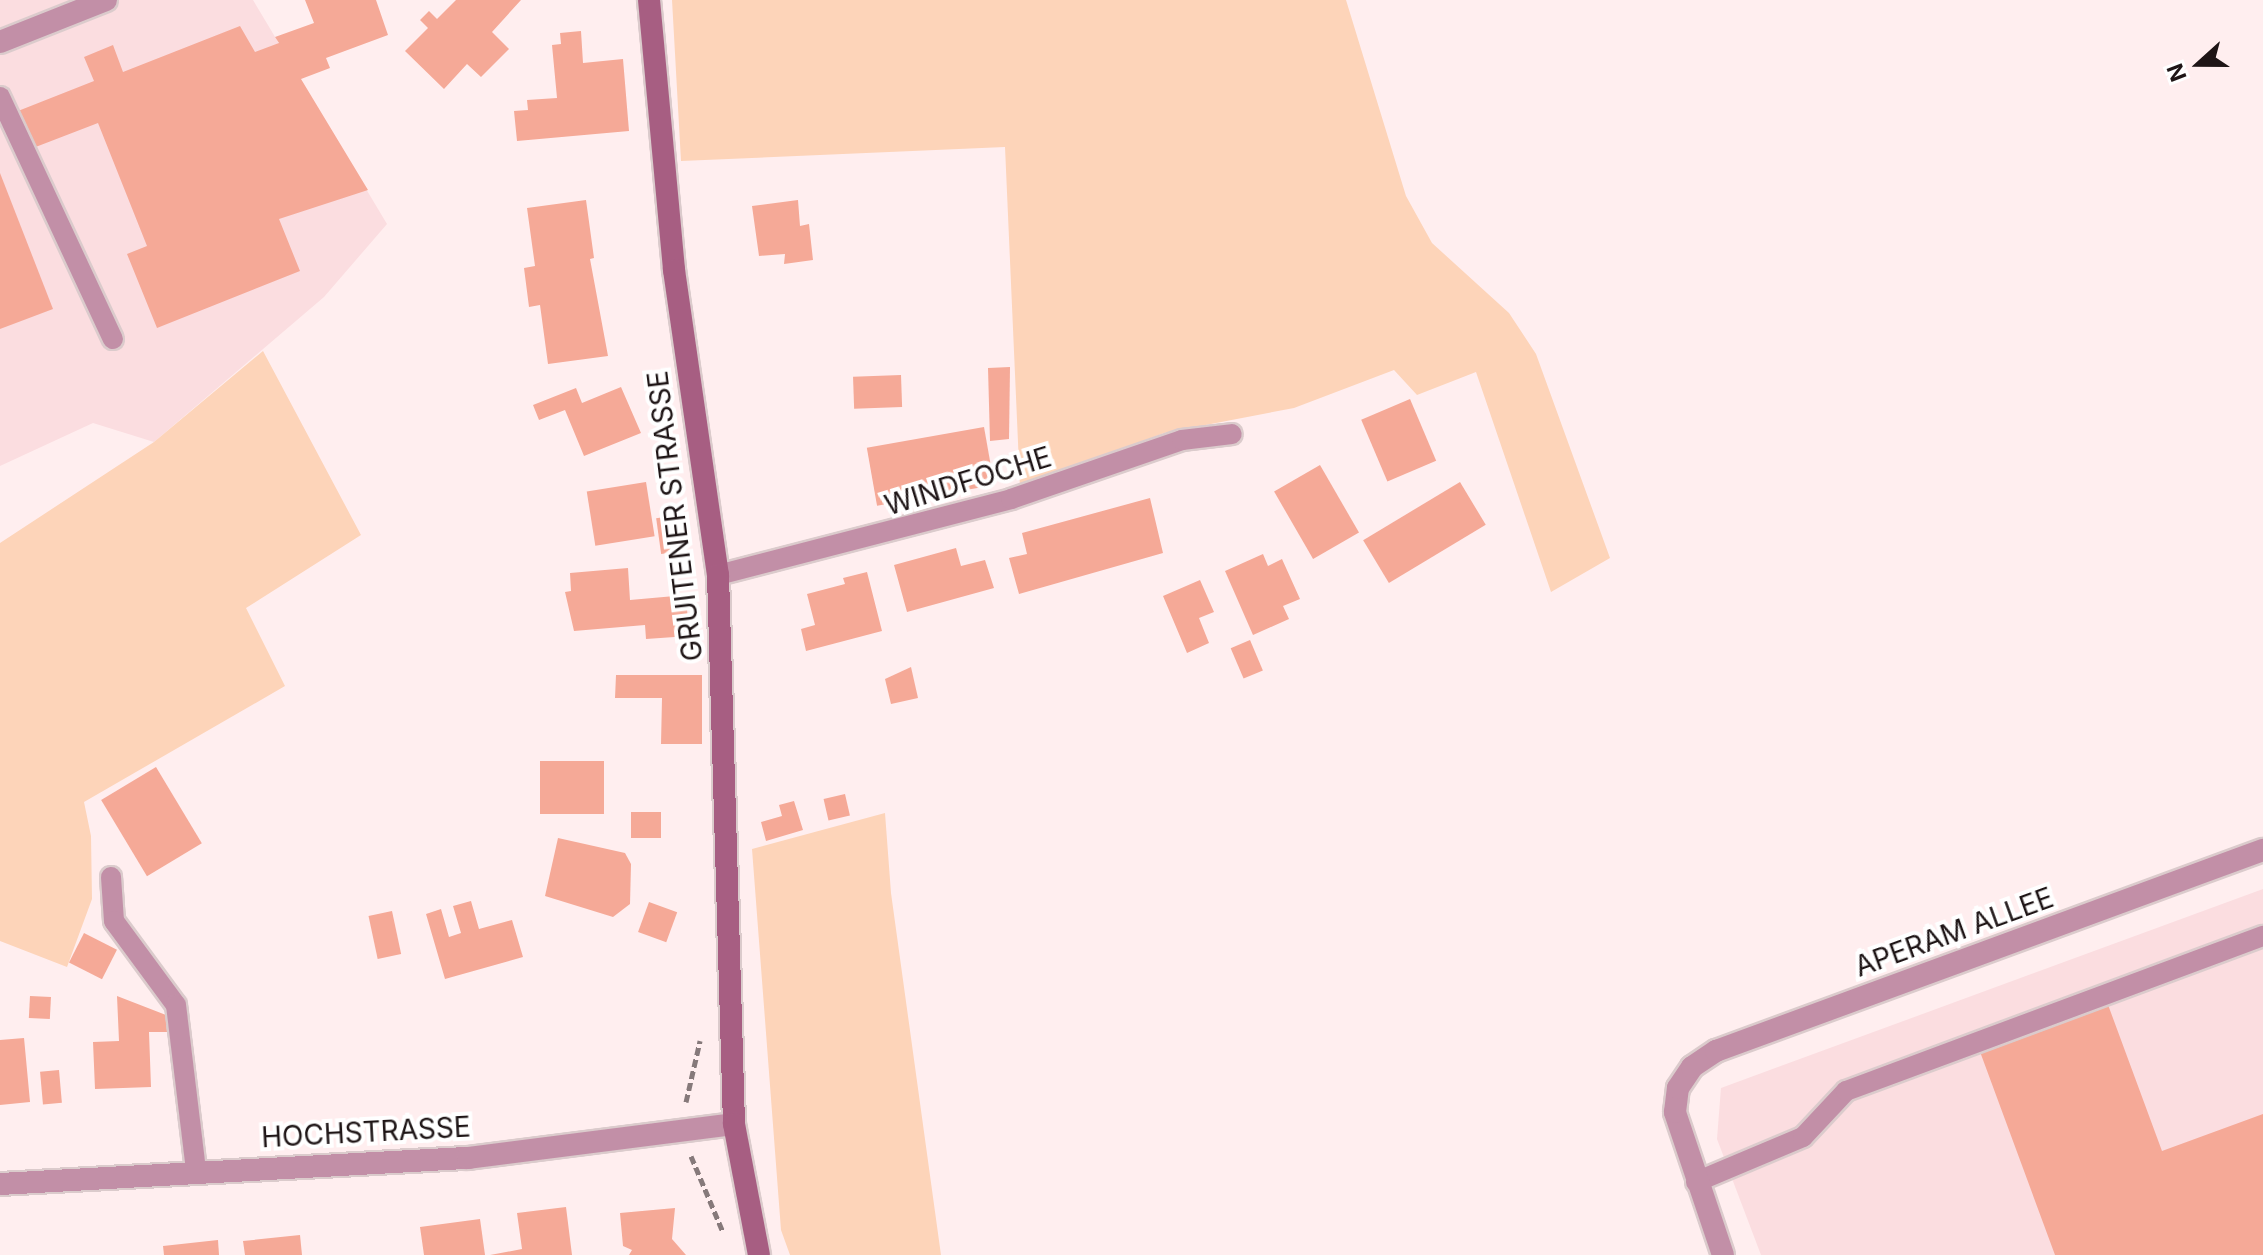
<!DOCTYPE html>
<style>
body{margin:0}
#map{position:relative;width:2263px;height:1255px;overflow:hidden;background:#ffeeef;font-family:Inter,sans-serif}
div>[style]{position:absolute}
[style*='--x']{left:calc(var(--x)*1px);top:calc(var(--y)*1px);width:calc(var(--w)*1px);rotate:calc(var(--a)*1deg)}
.built>*{inset:0;background:#fbdde0}
.green>*{inset:0;background:#fdd4b9}
.building>*{inset:0;background:#f5a997;transform-origin:0 0}
.path>*{height:5px;margin-top:-2.5px;transform-origin:0;background:repeating-linear-gradient(90deg,#86797a 0 8px,transparent 0 12px)}
.roads{filter:drop-shadow(2px 0 #dbcbcc) drop-shadow(-2px 0 #dbcbcc) drop-shadow(0 2px #dbcbcc) drop-shadow(0 -2px #dbcbcc)}
.service>*{height:20px;margin:-10px;padding:0 10px;transform-origin:10px;border-radius:10px;background:#c28fa7}
.minor>*{height:22px;margin:-11px;padding:0 11px;transform-origin:11px;border-radius:11px;background:#c28fa7}
.secondary>*{height:22px;margin:-11px;padding:0 11px;transform-origin:11px;border-radius:11px;background:#a75e82}
span{translate:-50% -50%;white-space:nowrap;text-align:center;line-height:1.15;-webkit-text-stroke:8px #fff;paint-order:stroke}
.street-label{font-size:28px;color:#1e1516}
.north{position:absolute;left:2159px;top:24px;width:80px;height:80px;-webkit-text-stroke:6px #fff;paint-order:stroke;rotate:249deg;font-size:22px;font-weight:700;line-height:32px;text-align:center;color:#1e1516}
.north::after{content:'';display:block;margin:auto;width:28px;height:36px;background:#1e1516;clip-path:polygon(50% 0,100% 100%,50% 72%,0 100%)}
</style>
<div id="map">
<div class="built">
<div style="clip-path:polygon(0 0,253px 0,387px 224px,324px 297px,154px 442px,93px 423px,0 466px)"></div>
<div style="clip-path:polygon(2263px 889px,2263px 1255px,1761px 1255px,1717px 1139px,1721px 1088px)"></div>
</div>
<div class="green">
<div style="clip-path:polygon(672px 0,1346px 0,1406px 196px,1432px 243px,1509px 313px,1536px 354px,1610px 558px,1551px 592px,1476px 372px,1417px 395px,1394px 370px,1294px 408px,1164px 433px,1020px 488px,1005px 147px,681px 161px)"></div>
<div style="clip-path:polygon(263px 351px,361px 535px,246px 608px,285px 686px,84px 802px,91px 836px,92px 899px,67px 967px,0 941px,0 543px,154px 442px)"></div>
<div style="clip-path:polygon(885px 813px,891px 893px,941px 1255px,790px 1255px,781px 1230px,752px 849px)"></div>
</div>
<div class="building">
<div style="clip-path:polygon(305px 0,376px 0,388px 35px,326px 58px,330px 68px,301px 79px,368px 190px,279px 219px,300px 271px,157px 328px,127px 254px,147px 246px,98px 123px,33px 148px,18px 111px,94px 81px,84px 57px,113px 45px,123px 72px,240px 26px,255px 52px,279px 43px,275px 37px,314px 23px)"></div>
<div style="clip-path:polygon(456px 0,521px 0,492px 32px,509px 49px,481px 77px,467px 64px,444px 89px,405px 51px,428px 28px,420px 20px,429px 11px,437px 19px)"></div>
<div style="clip-path:polygon(581px 31px,583px 63px,623px 59px,629px 131px,517px 141px,514px 111px,528px 110px,527px 100px,557px 98px,552px 45px,561px 44px,560px 33px)"></div>
<div style="clip-path:polygon(0 173px,53px 309px,0 329px)"></div>
<div style="clip-path:polygon(586px 200px,594px 258px,590px 259px,608px 356px,548px 364px,540px 305px,529px 307px,524px 268px,535px 266px,527px 208px)"></div>
<div style="clip-path:polygon(798px 200px,800px 226px,809px 224px,813px 260px,784px 264px,785px 254px,759px 256px,752px 206px)"></div>
<div style="clip-path:polygon(1010px 367px,1009px 439px,990px 441px,988px 368px)"></div>
<div style="left:901px;top:375px;width:32px;height:48px;rotate:88deg"></div>
<div style="clip-path:polygon(621px 387px,641px 433px,584px 456px,565px 410px,539px 420px,533px 405px,576px 388px,582px 403px)"></div>
<div style="left:1410px;top:399px;width:67px;height:53px;rotate:67deg"></div>
<div style="left:984px;top:427px;width:59px;height:119px;rotate:80deg"></div>
<div style="left:1320px;top:465px;width:78px;height:53px;rotate:60deg"></div>
<div style="left:646px;top:482px;width:55px;height:60px;rotate:81deg"></div>
<div style="left:1460px;top:482px;width:50px;height:113px;rotate:59deg"></div>
<div style="clip-path:polygon(1150px 498px,1163px 553px,1019px 594px,1009px 558px,1027px 554px,1022px 533px)"></div>
<div style="left:672px;top:516px;width:36px;height:16px;rotate:82deg"></div>
<div style="clip-path:polygon(956px 548px,961px 566px,985px 560px,994px 588px,907px 612px,894px 565px)"></div>
<div style="clip-path:polygon(1263px 554px,1268px 566px,1282px 559px,1300px 599px,1283px 606px,1289px 619px,1253px 635px,1225px 571px)"></div>
<div style="clip-path:polygon(628px 568px,630px 600px,686px 595px,689px 636px,646px 639px,645px 625px,574px 631px,565px 592px,571px 591px,570px 573px)"></div>
<div style="clip-path:polygon(867px 572px,882px 631px,806px 651px,801px 629px,815px 625px,807px 594px,845px 584px,843px 578px)"></div>
<div style="clip-path:polygon(1200px 580px,1214px 612px,1199px 618px,1209px 643px,1187px 653px,1163px 596px)"></div>
<div style="left:1250px;top:640px;width:33px;height:21px;rotate:67deg"></div>
<div style="clip-path:polygon(911px 667px,918px 698px,891px 704px,885px 679px)"></div>
<div style="clip-path:polygon(616px 675px,702px 675px,702px 744px,661px 744px,662px 698px,615px 698px)"></div>
<div style="left:540px;top:761px;width:64px;height:53px"></div>
<div style="left:156px;top:767px;width:89px;height:64px;rotate:59deg"></div>
<div style="left:845px;top:794px;width:22px;height:22px;rotate:77deg"></div>
<div style="clip-path:polygon(794px 801px,803px 830px,766px 841px,761px 822px,782px 816px,779px 805px)"></div>
<div style="left:631px;top:812px;width:30px;height:26px"></div>
<div style="clip-path:polygon(558px 838px,625px 853px,631px 864px,630px 904px,613px 917px,545px 896px)"></div>
<div style="clip-path:polygon(471px 901px,479px 929px,512px 920px,523px 957px,445px 979px,426px 914px,441px 909px,449px 937px,461px 933px,453px 906px)"></div>
<div style="left:649px;top:902px;width:30px;height:32px;rotate:20deg"></div>
<div style="left:392px;top:911px;width:44px;height:24px;rotate:78deg"></div>
<div style="left:84px;top:933px;width:37px;height:33px;rotate:27deg"></div>
<div style="left:30px;top:996px;width:21px;height:22px;rotate:3deg"></div>
<div style="clip-path:polygon(117px 996px,166px 1015px,167px 1032px,149px 1032px,151px 1087px,95px 1089px,93px 1042px,119px 1041px)"></div>
<div style="clip-path:polygon(2107px 1002px,2162px 1151px,2263px 1114px,2263px 1255px,2055px 1255px,1979px 1049px)"></div>
<div style="clip-path:polygon(24px 1038px,30px 1102px,0 1105px,0 1040px)"></div>
<div style="left:59px;top:1070px;width:33px;height:19px;rotate:85deg"></div>
<div style="clip-path:polygon(566px 1207px,572px 1255px,490px 1255px,522px 1249px,517px 1213px)"></div>
<div style="clip-path:polygon(675px 1208px,672px 1239px,686px 1255px,629px 1255px,632px 1250px,623px 1246px,620px 1213px)"></div>
<div style="clip-path:polygon(480px 1219px,485px 1255px,424px 1255px,420px 1227px)"></div>
<div style="clip-path:polygon(300px 1235px,302px 1255px,245px 1255px,243px 1241px)"></div>
<div style="clip-path:polygon(218px 1240px,219px 1255px,164px 1255px,163px 1246px)"></div>
</div>
<div class="path">
<div style="--x:686;--y:1102;--w:63;--a:-77.1"></div>
<div style="--x:691;--y:1156;--w:82;--a:67.2"></div>
</div>
<div class="roads">
<div class="service">
<div style="--x:0;--y:97;--w:267;--a:65"></div>
<div style="--x:718;--y:575;--w:303;--a:-14.5"></div>
<div style="--x:1011;--y:499;--w:181;--a:-19"></div>
<div style="--x:1182;--y:440;--w:50;--a:-6.8"></div>
<div style="--x:111;--y:877;--w:44;--a:86.1"></div>
<div style="--x:114;--y:921;--w:104;--a:53.6"></div>
<div style="--x:176;--y:1005;--w:167;--a:83.1"></div>
<div style="--x:1696;--y:1182;--w:116;--a:-22.8"></div>
<div style="--x:1803;--y:1137;--w:63;--a:-46.9"></div>
<div style="--x:1846;--y:1091;--w:445;--a:-20.4"></div>
</div>
<div class="minor">
<div style="--x:0;--y:42;--w:114;--a:-21.6"></div>
<div style="--x:0;--y:1184;--w:469;--a:-3.2"></div>
<div style="--x:468;--y:1158;--w:268;--a:-7.3"></div>
<div style="--x:1723;--y:1255;--w:151;--a:-108.6"></div>
<div style="--x:1675;--y:1112;--w:24;--a:-83"></div>
<div style="--x:1678;--y:1088;--w:25;--a:-56"></div>
<div style="--x:1692;--y:1067;--w:29;--a:-34"></div>
<div style="--x:1716;--y:1051;--w:583;--a:-20.18"></div>
</div>
<div class="secondary">
<div style="--x:649;--y:0;--w:271;--a:84.7"></div>
<div style="--x:674;--y:270;--w:308;--a:81.8"></div>
<div style="--x:718;--y:575;--w:549;--a:88.33"></div>
<div style="--x:734;--y:1124;--w:133;--a:79.2"></div>
</div>
</div>
<div class="street-label">
<span style="left:968px;top:481px;rotate:-17deg">WINDFOCHE</span>
<span style="left:675px;top:516px;rotate:-97deg">GRUITENER STRASSE</span>
<span style="left:1954px;top:932px;rotate:-20deg">APERAM ALLEE</span>
<span style="left:366px;top:1132px;rotate:-3deg">HOCHSTRASSE</span>
</div>
<div class="north">N</div>
</div>
